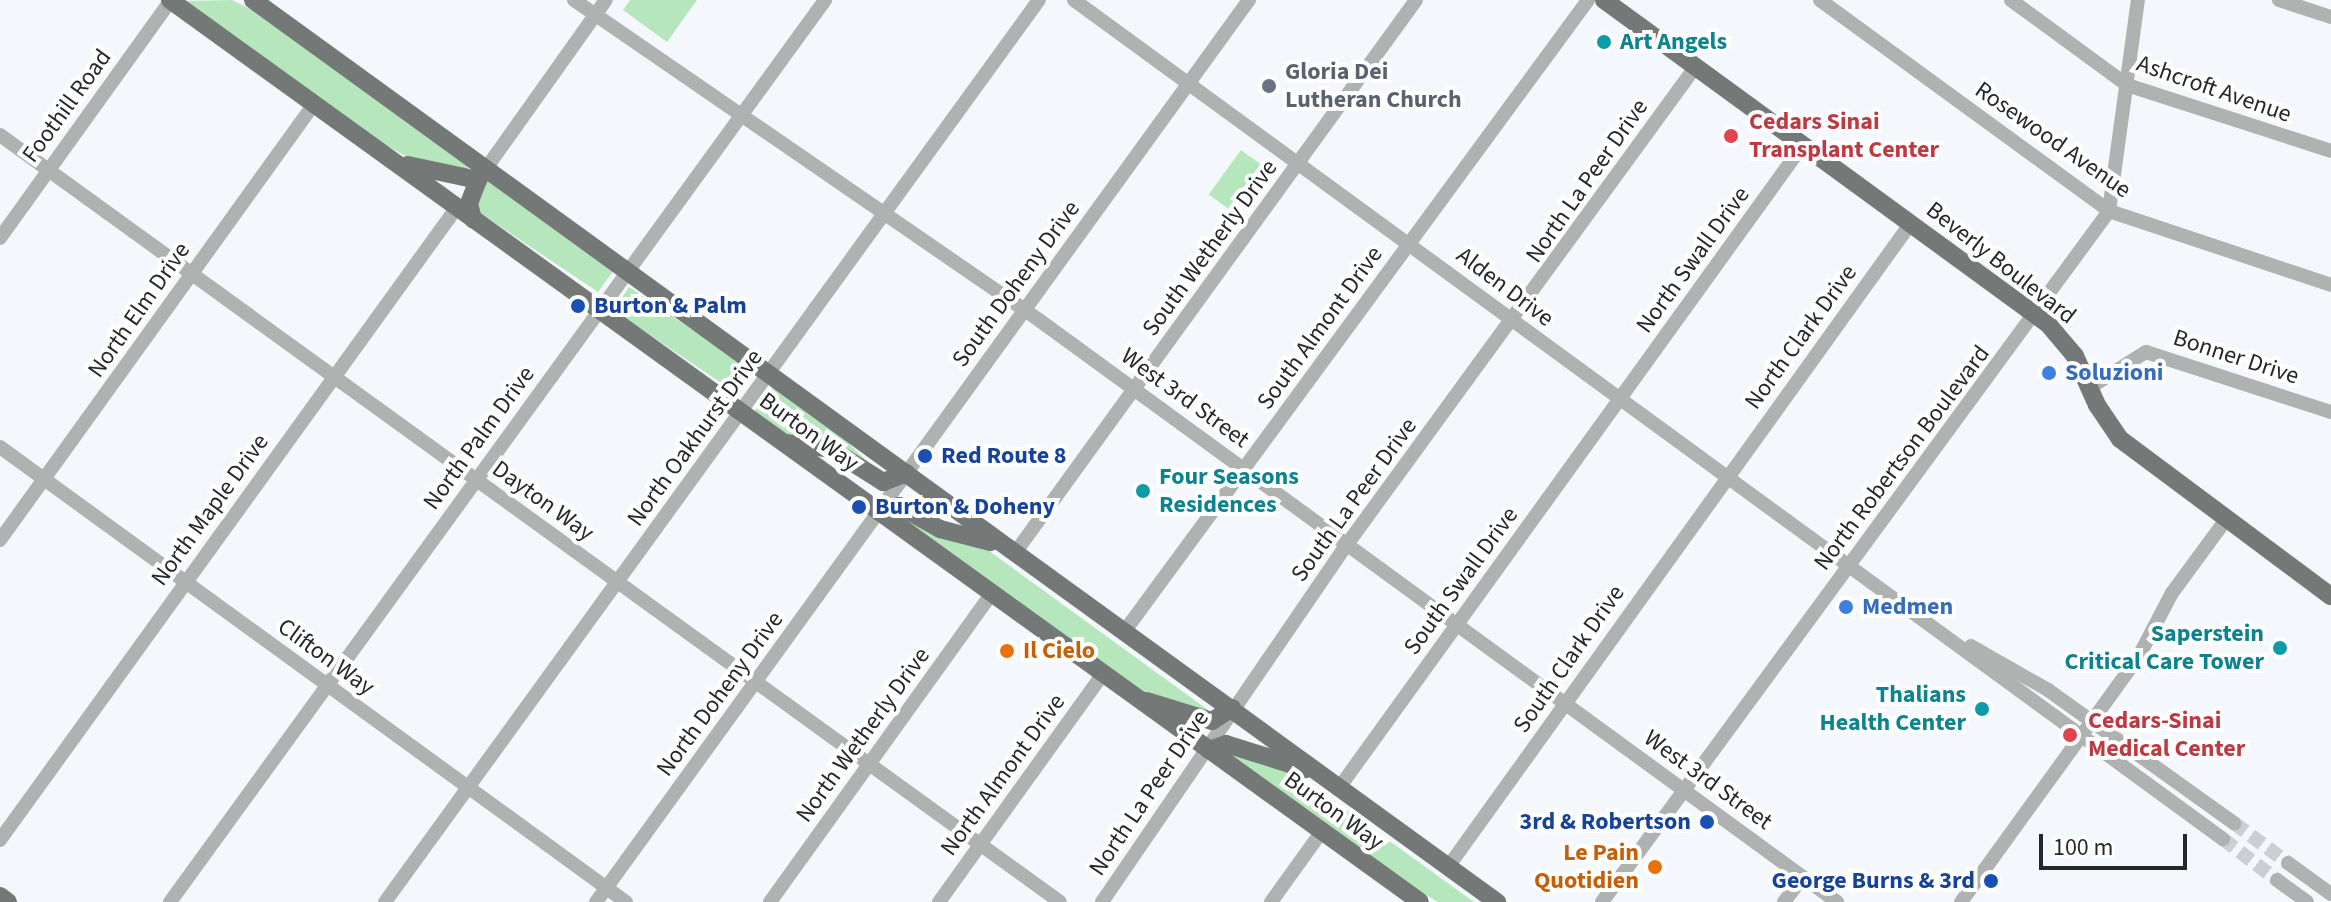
<!DOCTYPE html>
<style>
body{margin:0}
#map{position:relative;width:2331px;height:902px;overflow:hidden;background:#f4f8fd;font-family:"Source Sans 3",sans-serif}
div>[style]{position:absolute}
[style*='--x']{left:calc(var(--x)*1px);top:calc(var(--y)*1px);width:calc(var(--w)*1px);rotate:calc(var(--a)*1deg)}
.green>*{inset:0;background:#b5e6bc;transform-origin:0 0}
.minor-tunnel>*{height:14px;margin-top:-7px;transform-origin:0;background:repeating-linear-gradient(90deg,#cbced3 0 14px,transparent 0 21px)}
.minor>*{height:14px;margin:-7px;padding:0 7px;transform-origin:7px;border-radius:7px;background:#afb2b1}
.major>*{height:18px;margin:-9px;padding:0 9px;transform-origin:9px;border-radius:9px;background:#747977}
.dots>*{width:22px;height:22px;translate:-50% -50%;box-sizing:border-box;border:4px solid #fff;border-radius:50%}
span{translate:-50% -50%;white-space:nowrap;text-align:center;line-height:1.15;-webkit-text-stroke:8px #fff;paint-order:stroke}
.culture-label{font-size:24px;color:#0d838f;font-weight:700}
.left{translate:0 -50%;text-align:left}
.right{translate:-100% -50%;text-align:right}
.worship-label{font-size:24px;color:#5b616d;font-weight:700}
.street-label{font-size:24px;color:#262729}
.health-label{font-size:24px;color:#be3a42;font-weight:700}
.transit-label{font-size:24px;color:#164399;font-weight:700}
.shop-label{font-size:24px;color:#366cbe;font-weight:700}
.food-label{font-size:24px;color:#c56008;font-weight:700}
.scale{position:absolute;left:2039px;top:834px;width:148px;height:36px;box-sizing:border-box;border:4px solid #262729;border-top:0;padding-left:10px;font-size:24px;line-height:28px;white-space:nowrap;color:#262729;-webkit-text-stroke:6px #fff;paint-order:stroke}
</style>
<div id="map">
<div class="green">
<div style="clip-path:polygon(232px 0,258px 13px,470px 165px,463px 174px,421px 165px,386px 145px,186px 1px)"></div>
<div style="clip-path:polygon(630px 0,697px 0,667px 42px,623px 10px)"></div>
<div style="left:1241px;top:150px;width:29px;height:55px;rotate:36deg"></div>
<div style="clip-path:polygon(487px 178px,614px 270px,598px 292px,477px 211px,477px 193px)"></div>
<div style="left:629px;top:287px;width:152px;height:28px;rotate:34deg"></div>
<div style="clip-path:polygon(774px 385px,840px 435px,881px 475px,780px 431px,754px 412px)"></div>
<div style="clip-path:polygon(901px 514px,974px 540px,1215px 715px,1143px 695px,910px 526px)"></div>
<div style="clip-path:polygon(1222px 752px,1291px 770px,1474px 902px,1438px 902px,1397px 878px)"></div>
</div>
<div class="minor-tunnel">
<div style="--x:2234;--y:823;--w:67;--a:36.5"></div>
<div style="--x:2223;--y:839;--w:68;--a:37.2"></div>
</div>
<div class="minor">
<div style="--x:574;--y:0;--w:564;--a:34.53"></div>
<div style="--x:1039;--y:320;--w:988;--a:36.1"></div>
<div style="--x:1074;--y:0;--w:1423;--a:36.14"></div>
<div style="--x:1820;--y:0;--w:358;--a:36.1"></div>
<div style="--x:2109;--y:211;--w:234;--a:18.4"></div>
<div style="--x:2011;--y:0;--w:144;--a:36.2"></div>
<div style="--x:2127;--y:85;--w:214;--a:17.9"></div>
<div style="--x:2279;--y:0;--w:55;--a:18.1"></div>
<div style="--x:0;--y:135;--w:1308;--a:35.89"></div>
<div style="--x:480;--y:177;--w:217;--a:-54.6"></div>
<div style="--x:0;--y:238;--w:293;--a:-54.3"></div>
<div style="--x:2089;--y:388;--w:67;--a:-32.3"></div>
<div style="--x:2146;--y:352;--w:194;--a:18"></div>
<div style="--x:0;--y:447;--w:774;--a:36.01"></div>
<div style="--x:0;--y:540;--w:537;--a:-54.24"></div>
<div style="--x:1015;--y:553;--w:683;--a:-54.05"></div>
<div style="--x:1124;--y:632;--w:784;--a:-53.71"></div>
<div style="--x:1971;--y:646;--w:89;--a:29.7"></div>
<div style="--x:2048;--y:690;--w:229;--a:35.6"></div>
<div style="--x:1339;--y:788;--w:793;--a:-54.19"></div>
<div style="--x:0;--y:840;--w:781;--a:-54.17"></div>
<div style="--x:2288;--y:863;--w:53;--a:35.8"></div>
<div style="--x:1448;--y:867;--w:793;--a:-54.29"></div>
<div style="--x:2277;--y:880;--w:37;--a:36"></div>
<div style="--x:170;--y:902;--w:1115;--a:-54.01"></div>
<div style="--x:385;--y:902;--w:1114;--a:-54.06"></div>
<div style="--x:596;--y:902;--w:1114;--a:-54.1"></div>
<div style="--x:770;--y:902;--w:380;--a:-54.3"></div>
<div style="--x:939;--y:902;--w:281;--a:-54.3"></div>
<div style="--x:1102;--y:902;--w:435;--a:-55.6"></div>
<div style="--x:1348;--y:543;--w:590;--a:-53.89"></div>
<div style="--x:1271;--y:902;--w:87;--a:-54.3"></div>
<div style="--x:1602;--y:902;--w:857;--a:-53.73"></div>
<div style="--x:2109;--y:211;--w:213;--a:-82.2"></div>
<div style="--x:1784;--y:902;--w:31;--a:-53"></div>
<div style="--x:1961;--y:902;--w:304;--a:-54.1"></div>
<div style="--x:2139;--y:656;--w:71;--a:-62.4"></div>
<div style="--x:2172;--y:593;--w:93;--a:-53.7"></div>
</div>
<div class="major">
<div style="--x:170;--y:0;--w:1541;--a:35.81"></div>
<div style="--x:253;--y:0;--w:1537;--a:35.95"></div>
<div style="--x:1604;--y:0;--w:550;--a:36.12"></div>
<div style="--x:2048;--y:324;--w:42;--a:49.8"></div>
<div style="--x:2075;--y:356;--w:54;--a:65.8"></div>
<div style="--x:2097;--y:405;--w:41;--a:55.9"></div>
<div style="--x:2120;--y:439;--w:263;--a:36.7"></div>
<div style="--x:408;--y:165;--w:72;--a:12.1"></div>
<div style="--x:478;--y:180;--w:26;--a:111"></div>
<div style="--x:469;--y:204;--w:16;--a:75"></div>
<div style="--x:786;--y:443;--w:45;--a:7.6"></div>
<div style="--x:831;--y:449;--w:62;--a:32.4"></div>
<div style="--x:883;--y:482;--w:25;--a:-21"></div>
<div style="--x:878;--y:511;--w:22;--a:-13"></div>
<div style="--x:899;--y:506;--w:47;--a:29.3"></div>
<div style="--x:940;--y:529;--w:52;--a:14.6"></div>
<div style="--x:1147;--y:701;--w:68;--a:17.1"></div>
<div style="--x:1212;--y:721;--w:24;--a:-33"></div>
<div style="--x:1209;--y:750;--w:18;--a:-19"></div>
<div style="--x:1226;--y:744;--w:84;--a:17.4"></div>
<div style="--x:0;--y:896;--w:10;--a:37"></div>
</div>
<div class="dots">
<div style="left:1604px;top:42px;background:#0f9aa8"></div>
<div style="left:1269px;top:86px;background:#6b7280"></div>
<div style="left:1731px;top:136px;background:#e0444e"></div>
<div style="left:578px;top:306px;background:#1a4fb4"></div>
<div style="left:2049px;top:373px;background:#3f7fe0"></div>
<div style="left:925px;top:456px;background:#1a4fb4"></div>
<div style="left:1143px;top:491px;background:#0f9aa8"></div>
<div style="left:859px;top:507px;background:#1a4fb4"></div>
<div style="left:1846px;top:607px;background:#3f7fe0"></div>
<div style="left:2280px;top:648px;background:#0f9aa8"></div>
<div style="left:1007px;top:651px;background:#e8710a"></div>
<div style="left:1982px;top:709px;background:#0f9aa8"></div>
<div style="left:2070px;top:735px;background:#e0444e"></div>
<div style="left:1707px;top:822px;background:#1a4fb4"></div>
<div style="left:1655px;top:867px;background:#e8710a"></div>
<div style="left:1991px;top:881px;background:#1a4fb4"></div>
</div>
<div class="culture-label">
<span class="left" style="left:1620px;top:42px">Art Angels</span>
<span class="left" style="left:1159px;top:491px">Four Seasons<br>Residences</span>
<span class="right" style="left:2264px;top:648px">Saperstein<br>Critical Care Tower</span>
<span class="right" style="left:1966px;top:709px">Thalians<br>Health Center</span>
</div>
<div class="worship-label">
<span class="left" style="left:1285px;top:86px">Gloria Dei<br>Lutheran Church</span>
</div>
<div class="street-label">
<span style="left:2214px;top:89px;rotate:19deg">Ashcroft Avenue</span>
<span style="left:67px;top:106px;rotate:-54deg">Foothill Road</span>
<span style="left:2053px;top:140px;rotate:35deg">Rosewood Avenue</span>
<span style="left:1587px;top:181px;rotate:-55deg">North La Peer Drive</span>
<span style="left:1210px;top:248px;rotate:-54deg">South Wetherly Drive</span>
<span style="left:1693px;top:260px;rotate:-54deg">North Swall Drive</span>
<span style="left:2001px;top:263px;rotate:38deg">Beverly Boulevard</span>
<span style="left:1016px;top:284px;rotate:-54deg">South Doheny Drive</span>
<span style="left:1505px;top:287px;rotate:37deg">Alden Drive</span>
<span style="left:139px;top:310px;rotate:-55deg">North Elm Drive</span>
<span style="left:1320px;top:328px;rotate:-54deg">South Almont Drive</span>
<span style="left:1801px;top:337px;rotate:-54deg">North Clark Drive</span>
<span style="left:2236px;top:357px;rotate:18deg">Bonner Drive</span>
<span style="left:1185px;top:398px;rotate:36deg">West 3rd Street</span>
<span style="left:809px;top:432px;rotate:36deg">Burton Way</span>
<span style="left:479px;top:438px;rotate:-54deg">North Palm Drive</span>
<span style="left:695px;top:438px;rotate:-54deg">North Oakhurst Drive</span>
<span style="left:1902px;top:458px;rotate:-53deg">North Robertson Boulevard</span>
<span style="left:1354px;top:500px;rotate:-54deg">South La Peer Drive</span>
<span style="left:543px;top:501px;rotate:36deg">Dayton Way</span>
<span style="left:210px;top:510px;rotate:-54deg">North Maple Drive</span>
<span style="left:1461px;top:581px;rotate:-54deg">South Swall Drive</span>
<span style="left:326px;top:657px;rotate:36deg">Clifton Way</span>
<span style="left:1569px;top:659px;rotate:-55deg">South Clark Drive</span>
<span style="left:720px;top:694px;rotate:-54deg">North Doheny Drive</span>
<span style="left:863px;top:735px;rotate:-54deg">North Wetherly Drive</span>
<span style="left:1003px;top:775px;rotate:-54deg">North Almont Drive</span>
<span style="left:1708px;top:780px;rotate:36deg">West 3rd Street</span>
<span style="left:1149px;top:793px;rotate:-56deg">North La Peer Drive</span>
<span style="left:1334px;top:811px;rotate:36deg">Burton Way</span>
</div>
<div class="health-label">
<span class="left" style="left:1749px;top:136px">Cedars Sinai<br>Transplant Center</span>
<span class="left" style="left:2088px;top:735px">Cedars-Sinai<br>Medical Center</span>
</div>
<div class="transit-label">
<span class="left" style="left:594px;top:306px">Burton &amp; Palm</span>
<span class="left" style="left:941px;top:456px">Red Route 8</span>
<span class="left" style="left:875px;top:507px">Burton &amp; Doheny</span>
<span class="right" style="left:1691px;top:822px">3rd &amp; Robertson</span>
<span class="right" style="left:1975px;top:881px">George Burns &amp; 3rd</span>
</div>
<div class="shop-label">
<span class="left" style="left:2065px;top:373px">Soluzioni</span>
<span class="left" style="left:1862px;top:607px">Medmen</span>
</div>
<div class="food-label">
<span class="left" style="left:1023px;top:651px">Il Cielo</span>
<span class="right" style="left:1639px;top:867px">Le Pain<br>Quotidien</span>
</div>
<div class="scale">100 m</div>
</div>
